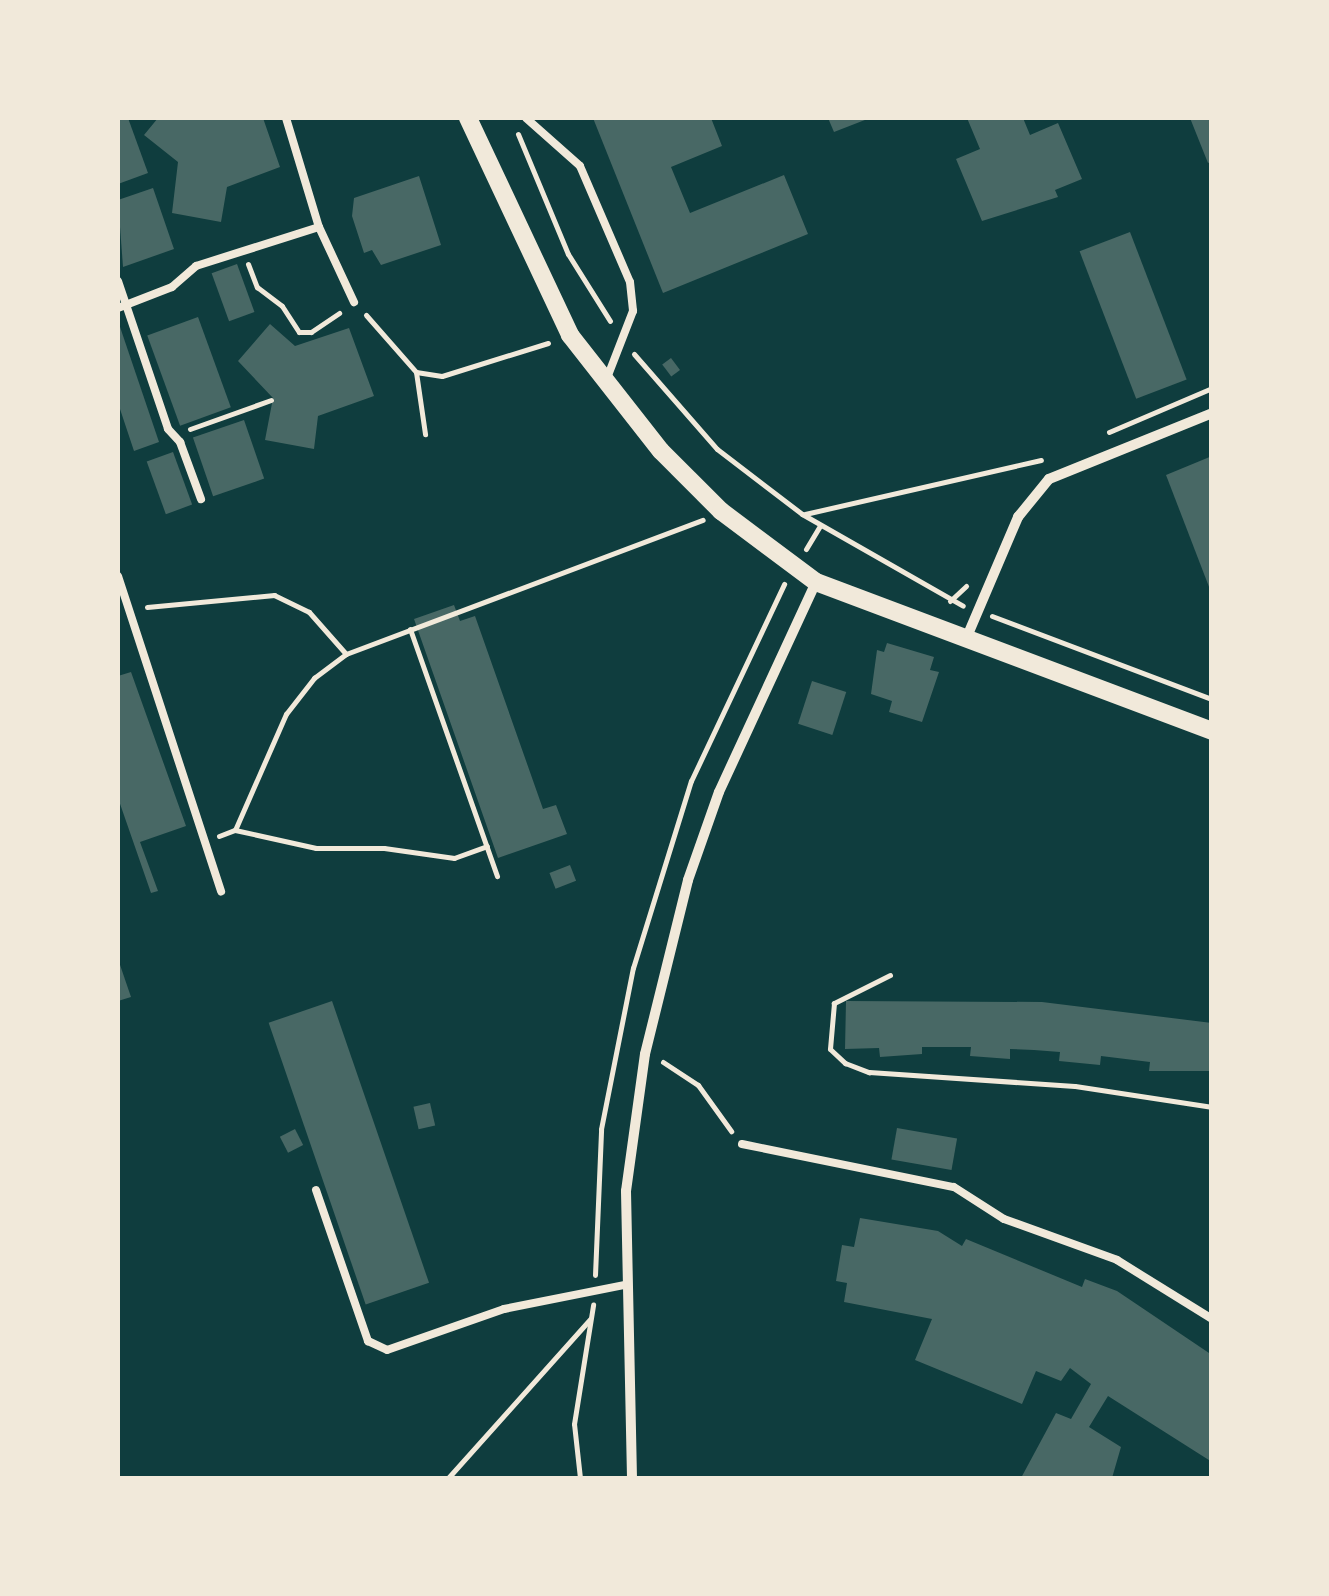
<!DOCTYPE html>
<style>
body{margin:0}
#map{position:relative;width:1329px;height:1596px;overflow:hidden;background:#0f3d3e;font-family:Manrope,sans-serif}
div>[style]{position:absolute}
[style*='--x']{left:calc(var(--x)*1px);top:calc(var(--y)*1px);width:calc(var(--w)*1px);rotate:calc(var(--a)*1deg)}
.building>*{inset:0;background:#486865;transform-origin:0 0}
.path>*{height:5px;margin:-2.5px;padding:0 2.5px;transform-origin:2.5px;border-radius:2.5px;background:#f1e9da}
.service>*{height:8px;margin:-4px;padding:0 4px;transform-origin:4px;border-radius:4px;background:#f1e9da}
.minor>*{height:10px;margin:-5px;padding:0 5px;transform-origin:5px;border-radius:5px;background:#f1e9da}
.tertiary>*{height:18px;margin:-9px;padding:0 9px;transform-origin:9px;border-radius:9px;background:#f1e9da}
span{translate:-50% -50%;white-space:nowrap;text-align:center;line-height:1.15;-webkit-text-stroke:8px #f1e9da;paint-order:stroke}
.frame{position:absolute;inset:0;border:120px solid #f1e9da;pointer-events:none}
</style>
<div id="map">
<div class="building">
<div style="clip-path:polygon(118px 118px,128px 118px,148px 173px,118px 184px)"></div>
<div style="clip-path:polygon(158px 118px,263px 118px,280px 167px,227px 187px,221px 222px,172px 213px,178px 162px,144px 135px)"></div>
<div style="clip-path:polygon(593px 118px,711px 118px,722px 146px,671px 167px,690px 213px,784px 175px,808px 234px,663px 293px)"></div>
<div style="clip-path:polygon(828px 118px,870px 118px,834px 132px)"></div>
<div style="clip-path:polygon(967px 118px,1023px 118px,1030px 135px,1058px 123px,1082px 179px,1055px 190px,1058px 197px,982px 221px,956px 159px,980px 149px)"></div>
<div style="clip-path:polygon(1190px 118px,1212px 118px,1212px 161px,1208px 163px)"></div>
<div style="clip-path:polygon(419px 176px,441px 245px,381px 265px,372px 250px,364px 253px,352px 216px,354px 198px)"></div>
<div style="clip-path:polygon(153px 188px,174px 249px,123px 267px,118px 200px)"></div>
<div style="left:1130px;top:232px;width:158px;height:54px;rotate:69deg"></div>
<div style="left:237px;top:264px;width:51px;height:27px;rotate:70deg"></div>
<div style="left:198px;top:317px;width:96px;height:54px;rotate:70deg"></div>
<div style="clip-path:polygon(118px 321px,159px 442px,134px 451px,118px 403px)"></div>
<div style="clip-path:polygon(270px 324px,295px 346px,349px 328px,374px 396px,318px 416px,314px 449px,265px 440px,273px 398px,238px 361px)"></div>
<div style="left:671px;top:358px;width:15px;height:11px;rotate:53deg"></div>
<div style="left:244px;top:420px;width:62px;height:54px;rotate:71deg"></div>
<div style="left:173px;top:452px;width:56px;height:28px;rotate:70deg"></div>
<div style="clip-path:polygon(1212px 456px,1212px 592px,1211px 592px,1166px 475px)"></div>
<div style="clip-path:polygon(454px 605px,460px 621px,475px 616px,543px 809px,556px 805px,567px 834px,498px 858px,414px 619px)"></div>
<div style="clip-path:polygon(887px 643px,934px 657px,930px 670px,939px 672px,922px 722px,889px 712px,892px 701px,871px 694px,877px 650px,884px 652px)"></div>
<div style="clip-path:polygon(131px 672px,186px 826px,140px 842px,158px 891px,151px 893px,118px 798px,118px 676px)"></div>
<div style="left:812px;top:681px;width:36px;height:45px;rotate:18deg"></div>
<div style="left:570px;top:865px;width:17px;height:22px;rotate:69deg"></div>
<div style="clip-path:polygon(118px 959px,131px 997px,118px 1001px)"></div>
<div style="left:332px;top:1001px;width:298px;height:67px;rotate:71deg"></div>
<div style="clip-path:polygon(846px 1001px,1042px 1002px,1212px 1023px,1212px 1071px,1149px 1071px,1150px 1062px,1101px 1056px,1100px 1065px,1059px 1061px,1060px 1052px,1034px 1050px,1010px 1049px,1010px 1059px,970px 1056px,971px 1047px,922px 1047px,922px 1054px,880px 1057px,879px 1048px,845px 1049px)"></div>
<div style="left:430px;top:1103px;width:23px;height:17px;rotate:77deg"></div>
<div style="left:897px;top:1128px;width:61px;height:32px;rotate:10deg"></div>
<div style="left:295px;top:1129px;width:18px;height:17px;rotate:63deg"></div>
<div style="clip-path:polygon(860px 1218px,938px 1231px,962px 1246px,966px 1239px,1082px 1287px,1085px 1279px,1117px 1291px,1212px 1355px,1212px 1462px,1108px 1396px,1089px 1427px,1121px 1447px,1112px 1478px,1021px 1478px,1056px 1413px,1071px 1419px,1091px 1384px,1070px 1368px,1061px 1381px,1036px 1371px,1022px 1404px,915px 1360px,932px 1319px,844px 1302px,847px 1283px,836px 1281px,842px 1245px,854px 1247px)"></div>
</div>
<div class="path">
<div style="--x:518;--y:134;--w:130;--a:67.4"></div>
<div style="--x:568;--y:254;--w:79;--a:57.9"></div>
<div style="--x:248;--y:264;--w:25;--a:69"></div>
<div style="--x:257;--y:287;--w:31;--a:37"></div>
<div style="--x:282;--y:306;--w:31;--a:57"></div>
<div style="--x:299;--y:332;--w:12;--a:0"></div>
<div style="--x:311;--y:332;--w:34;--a:-34"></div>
<div style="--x:366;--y:315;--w:76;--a:48.7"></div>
<div style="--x:416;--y:372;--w:26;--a:9"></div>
<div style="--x:442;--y:376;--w:111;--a:-17.3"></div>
<div style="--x:634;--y:354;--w:126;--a:48.9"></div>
<div style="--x:717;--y:449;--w:107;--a:37.4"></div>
<div style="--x:802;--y:514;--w:185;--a:29.7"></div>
<div style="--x:416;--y:372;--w:63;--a:81.7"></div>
<div style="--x:190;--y:429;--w:86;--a:-19.7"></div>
<div style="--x:1109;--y:432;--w:112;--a:-23.1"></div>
<div style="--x:805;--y:514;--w:242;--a:-12.9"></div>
<div style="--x:806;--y:549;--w:27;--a:-59"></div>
<div style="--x:950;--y:601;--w:22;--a:-43"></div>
<div style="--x:147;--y:607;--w:128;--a:-5.4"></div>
<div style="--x:274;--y:595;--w:39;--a:26"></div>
<div style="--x:309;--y:612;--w:56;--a:48.6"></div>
<div style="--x:992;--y:616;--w:235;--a:20.7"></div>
<div style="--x:410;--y:629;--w:262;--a:70.6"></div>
<div style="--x:235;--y:830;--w:127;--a:-66.3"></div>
<div style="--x:286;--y:714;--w:46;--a:-52.1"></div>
<div style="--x:314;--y:678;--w:40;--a:-37"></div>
<div style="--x:346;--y:654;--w:381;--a:-20.6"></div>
<div style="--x:219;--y:836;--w:17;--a:-21"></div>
<div style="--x:235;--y:830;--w:83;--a:12.5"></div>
<div style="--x:316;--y:848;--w:68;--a:0"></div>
<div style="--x:384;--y:848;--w:71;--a:8.1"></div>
<div style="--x:454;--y:858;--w:35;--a:-20"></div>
<div style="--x:890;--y:975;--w:63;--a:153.4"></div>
<div style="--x:834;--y:1003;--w:46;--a:95"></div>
<div style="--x:830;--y:1049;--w:21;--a:43"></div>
<div style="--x:845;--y:1063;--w:26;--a:21"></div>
<div style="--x:869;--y:1072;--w:206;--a:3.9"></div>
<div style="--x:1075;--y:1086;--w:139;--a:8.7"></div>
<div style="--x:663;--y:1062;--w:42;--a:33.3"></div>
<div style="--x:698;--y:1085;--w:57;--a:54.3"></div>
<div style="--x:595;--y:1275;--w:146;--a:-87.6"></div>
<div style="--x:601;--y:1129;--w:164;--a:-78.8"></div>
<div style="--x:633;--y:968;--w:196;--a:-72.8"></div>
<div style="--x:691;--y:781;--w:218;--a:-64.7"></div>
<div style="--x:448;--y:1478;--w:213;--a:-48.2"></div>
<div style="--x:580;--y:1478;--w:54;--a:-96.3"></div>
<div style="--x:574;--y:1424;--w:121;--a:-80.9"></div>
</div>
<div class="service">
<div style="--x:286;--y:118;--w:114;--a:73.2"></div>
<div style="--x:319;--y:227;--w:83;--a:65"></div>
<div style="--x:526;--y:118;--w:72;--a:41.6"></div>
<div style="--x:580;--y:166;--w:126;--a:66.7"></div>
<div style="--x:630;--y:282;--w:29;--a:84"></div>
<div style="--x:633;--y:311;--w:72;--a:111.2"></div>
<div style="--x:118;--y:281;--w:156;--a:71.3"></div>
<div style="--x:168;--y:429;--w:18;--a:47"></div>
<div style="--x:180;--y:442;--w:61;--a:69.8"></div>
<div style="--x:118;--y:308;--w:58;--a:-21.3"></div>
<div style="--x:172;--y:287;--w:32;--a:-41"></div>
<div style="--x:196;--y:266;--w:129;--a:-17.6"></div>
<div style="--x:118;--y:576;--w:332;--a:71.9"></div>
<div style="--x:742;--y:1144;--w:216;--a:11.5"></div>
<div style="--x:954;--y:1187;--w:59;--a:32.6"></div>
<div style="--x:1004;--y:1219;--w:120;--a:19.9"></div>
<div style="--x:1117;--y:1260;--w:112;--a:31.8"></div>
<div style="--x:316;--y:1190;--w:160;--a:71"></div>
<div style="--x:368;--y:1341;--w:21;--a:25"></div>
<div style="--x:387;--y:1350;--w:124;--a:-19.3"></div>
<div style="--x:504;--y:1309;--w:122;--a:-11.3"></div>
</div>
<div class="minor">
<div style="--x:966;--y:639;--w:133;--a:-66.9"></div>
<div style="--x:1018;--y:517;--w:49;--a:-50.8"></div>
<div style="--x:1049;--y:479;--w:176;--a:-22"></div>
<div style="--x:632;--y:1478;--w:287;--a:-91.2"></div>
<div style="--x:626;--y:1191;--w:138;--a:-82.1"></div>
<div style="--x:645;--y:1054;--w:179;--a:-76.1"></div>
<div style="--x:688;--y:880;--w:93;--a:-70.6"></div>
<div style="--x:719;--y:792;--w:231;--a:-65.2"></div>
</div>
<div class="tertiary">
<div style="--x:468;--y:118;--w:240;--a:64.8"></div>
<div style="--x:570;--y:335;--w:147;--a:51.9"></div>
<div style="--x:661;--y:451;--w:85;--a:45"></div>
<div style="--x:721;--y:511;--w:119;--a:36.8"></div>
<div style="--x:816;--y:582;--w:423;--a:20.6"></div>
</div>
<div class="frame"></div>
</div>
